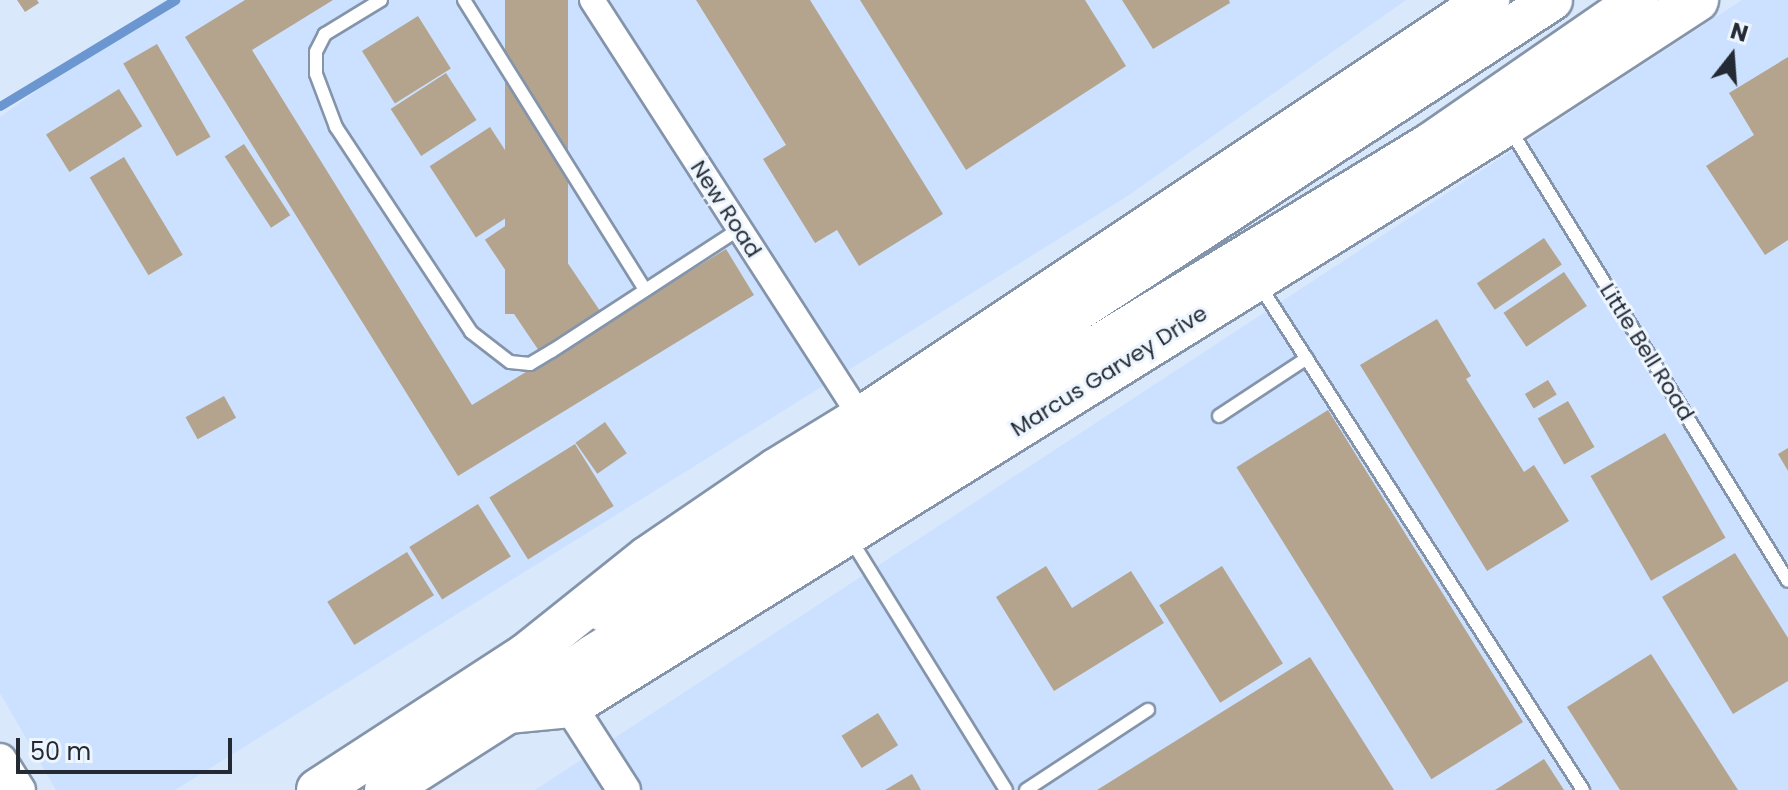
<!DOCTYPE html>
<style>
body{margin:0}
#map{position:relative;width:1788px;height:790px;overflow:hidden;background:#dae8fb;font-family:Poppins,sans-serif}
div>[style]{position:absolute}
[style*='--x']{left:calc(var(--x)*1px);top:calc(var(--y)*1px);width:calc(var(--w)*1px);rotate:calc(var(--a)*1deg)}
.built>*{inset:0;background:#cbe1ff}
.stream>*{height:9px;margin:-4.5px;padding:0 4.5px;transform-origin:4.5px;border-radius:4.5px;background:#6b96d0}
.building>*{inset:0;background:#b4a48d;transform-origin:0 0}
.roads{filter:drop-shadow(2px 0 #8494aa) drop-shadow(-2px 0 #8494aa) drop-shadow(0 2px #8494aa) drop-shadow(0 -2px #8494aa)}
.service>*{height:12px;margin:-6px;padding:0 6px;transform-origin:6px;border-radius:6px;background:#fff}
.minor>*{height:24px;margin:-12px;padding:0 12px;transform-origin:12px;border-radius:12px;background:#fff}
.tertiary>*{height:32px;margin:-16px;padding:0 16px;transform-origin:16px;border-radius:16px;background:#fff}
.primary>*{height:40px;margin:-20px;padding:0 20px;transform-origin:20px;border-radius:20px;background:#fff}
.trunk>*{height:42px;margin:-21px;padding:0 21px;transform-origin:21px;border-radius:21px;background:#fff}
span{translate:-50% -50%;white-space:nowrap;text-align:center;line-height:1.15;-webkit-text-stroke:6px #edf5fe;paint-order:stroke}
.street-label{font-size:22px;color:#242a33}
.north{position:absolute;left:1692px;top:16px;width:80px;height:80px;-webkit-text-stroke:6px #edf5fe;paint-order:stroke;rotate:17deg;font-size:22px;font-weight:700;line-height:32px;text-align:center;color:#242a33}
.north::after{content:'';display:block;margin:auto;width:28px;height:36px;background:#242a33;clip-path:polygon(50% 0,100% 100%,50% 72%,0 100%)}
.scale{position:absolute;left:16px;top:738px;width:216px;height:36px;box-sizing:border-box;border:4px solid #242a33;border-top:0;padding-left:10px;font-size:24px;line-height:28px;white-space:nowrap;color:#242a33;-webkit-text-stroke:6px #edf5fe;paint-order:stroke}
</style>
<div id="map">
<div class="built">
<div style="clip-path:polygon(165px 0,1406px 0,1129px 195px,175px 790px,56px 790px,0 693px,0 117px)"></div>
<div style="clip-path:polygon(1742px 0,1788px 0,1788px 790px,535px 790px)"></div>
</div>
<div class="stream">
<div style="--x:0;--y:106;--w:205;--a:-31.2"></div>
</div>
<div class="building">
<div style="clip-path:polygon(17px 0,37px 0,39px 3px,25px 12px)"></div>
<div style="clip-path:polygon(245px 0,333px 0,252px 50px,472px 405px,726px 249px,754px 295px,458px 476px,185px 37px)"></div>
<div style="left:505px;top:0;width:63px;height:314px"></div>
<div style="clip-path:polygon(696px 0,810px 0,943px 214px,859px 266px,837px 230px,815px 243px,763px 159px,786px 145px)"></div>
<div style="clip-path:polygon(860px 0,1085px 0,1126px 66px,966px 170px)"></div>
<div style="clip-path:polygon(1122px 0,1229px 0,1230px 3px,1153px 49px)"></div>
<div style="left:418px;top:16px;width:62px;height:66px;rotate:58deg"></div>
<div style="left:157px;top:44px;width:107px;height:39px;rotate:60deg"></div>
<div style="clip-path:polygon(1788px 57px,1788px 240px,1765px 255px,1706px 166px,1754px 135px,1729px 93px)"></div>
<div style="left:446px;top:73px;width:56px;height:66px;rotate:57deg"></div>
<div style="left:119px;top:89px;width:44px;height:86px;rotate:58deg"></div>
<div style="left:490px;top:127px;width:85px;height:72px;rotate:57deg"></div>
<div style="left:244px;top:144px;width:85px;height:23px;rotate:57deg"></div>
<div style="left:124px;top:157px;width:114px;height:40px;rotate:59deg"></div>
<div style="left:523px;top:214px;width:59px;height:46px;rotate:56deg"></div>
<div style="left:1544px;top:238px;width:32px;height:81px;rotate:56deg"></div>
<div style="left:567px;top:262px;width:60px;height:73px;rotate:56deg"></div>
<div style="left:1564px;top:272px;width:41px;height:73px;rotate:56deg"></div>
<div style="clip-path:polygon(1437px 319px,1471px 376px,1466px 379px,1524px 472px,1534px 465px,1569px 521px,1487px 571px,1360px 365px)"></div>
<div style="left:1548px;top:380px;width:17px;height:27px;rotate:59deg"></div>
<div style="left:224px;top:396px;width:25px;height:44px;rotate:61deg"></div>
<div style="left:1568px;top:401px;width:53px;height:35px;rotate:60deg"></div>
<div style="left:1328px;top:410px;width:368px;height:108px;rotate:58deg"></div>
<div style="left:605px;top:422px;width:38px;height:36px;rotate:55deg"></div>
<div style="left:1665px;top:433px;width:121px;height:86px;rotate:60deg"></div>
<div style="left:575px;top:444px;width:73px;height:101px;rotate:58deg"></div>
<div style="clip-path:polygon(1788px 448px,1788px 471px,1778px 454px)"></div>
<div style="left:478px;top:504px;width:62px;height:81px;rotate:58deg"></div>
<div style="left:407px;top:552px;width:51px;height:94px;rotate:58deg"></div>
<div style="clip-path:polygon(1735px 553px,1788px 638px,1788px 681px,1733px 714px,1662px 597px)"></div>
<div style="clip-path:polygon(1046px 566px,1072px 608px,1131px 571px,1164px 623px,1054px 691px,996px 597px)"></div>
<div style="left:1222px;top:566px;width:115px;height:74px;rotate:58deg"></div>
<div style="clip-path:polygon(1651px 654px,1738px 790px,1620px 790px,1567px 707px)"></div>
<div style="clip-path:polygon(1310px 657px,1394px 790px,1097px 790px)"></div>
<div style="left:878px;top:713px;width:38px;height:43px;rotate:58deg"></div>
<div style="clip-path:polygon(1544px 759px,1564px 790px,1495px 790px)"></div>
<div style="clip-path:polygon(912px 774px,921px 790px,885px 790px)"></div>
</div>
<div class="roads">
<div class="service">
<div style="--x:381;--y:0;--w:66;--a:148.7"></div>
<div style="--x:325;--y:34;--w:20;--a:117"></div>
<div style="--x:316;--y:52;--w:22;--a:90"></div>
<div style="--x:316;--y:74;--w:57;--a:69.3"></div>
<div style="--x:336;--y:127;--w:245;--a:56.6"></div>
<div style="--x:471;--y:332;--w:49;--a:37.6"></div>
<div style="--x:510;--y:362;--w:20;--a:6"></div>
<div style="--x:530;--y:364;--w:26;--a:-31"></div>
<div style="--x:552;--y:351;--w:223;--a:-33.1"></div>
<div style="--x:464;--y:0;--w:342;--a:58"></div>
<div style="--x:1511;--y:131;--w:528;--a:58.39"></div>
<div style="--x:1260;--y:286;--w:599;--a:57.35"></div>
<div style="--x:1219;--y:416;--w:105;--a:-33.4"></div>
<div style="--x:851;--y:540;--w:294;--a:58.2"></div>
<div style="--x:1026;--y:790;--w:146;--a:-33.3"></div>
</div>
<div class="minor">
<div style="--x:592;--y:0;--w:497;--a:57.2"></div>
</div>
<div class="tertiary">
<div style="--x:570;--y:706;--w:100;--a:57.3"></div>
<div style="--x:0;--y:760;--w:36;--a:58"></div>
</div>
<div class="primary">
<div style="--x:603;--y:611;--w:315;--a:-31.6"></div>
<div style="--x:871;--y:446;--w:814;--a:-33.22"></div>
<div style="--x:508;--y:712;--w:102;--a:-33.8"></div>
<div style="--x:593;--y:655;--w:408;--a:-31.7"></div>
<div style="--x:940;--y:441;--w:572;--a:-31.27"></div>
<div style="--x:1429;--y:144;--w:254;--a:-34.6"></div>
</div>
<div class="trunk">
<div style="--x:318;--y:790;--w:248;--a:-33"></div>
<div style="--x:526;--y:655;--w:155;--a:-38.7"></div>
<div style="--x:647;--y:558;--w:156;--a:-34.3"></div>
<div style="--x:776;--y:470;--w:100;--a:-31.5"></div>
<div style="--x:861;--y:418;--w:754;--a:-33.69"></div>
<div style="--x:386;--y:790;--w:145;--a:-32.6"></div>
<div style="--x:508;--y:712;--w:62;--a:-5.5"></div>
<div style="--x:570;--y:706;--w:1103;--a:-31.85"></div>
<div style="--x:1507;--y:124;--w:227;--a:-33.1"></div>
</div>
</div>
<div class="street-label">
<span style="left:726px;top:209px;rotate:57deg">New Road</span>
<span style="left:1647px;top:352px;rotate:58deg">Little Bell Road</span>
<span style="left:1109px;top:371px;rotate:-32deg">Marcus Garvey Drive</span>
</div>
<div class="north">N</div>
<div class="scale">50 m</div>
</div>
